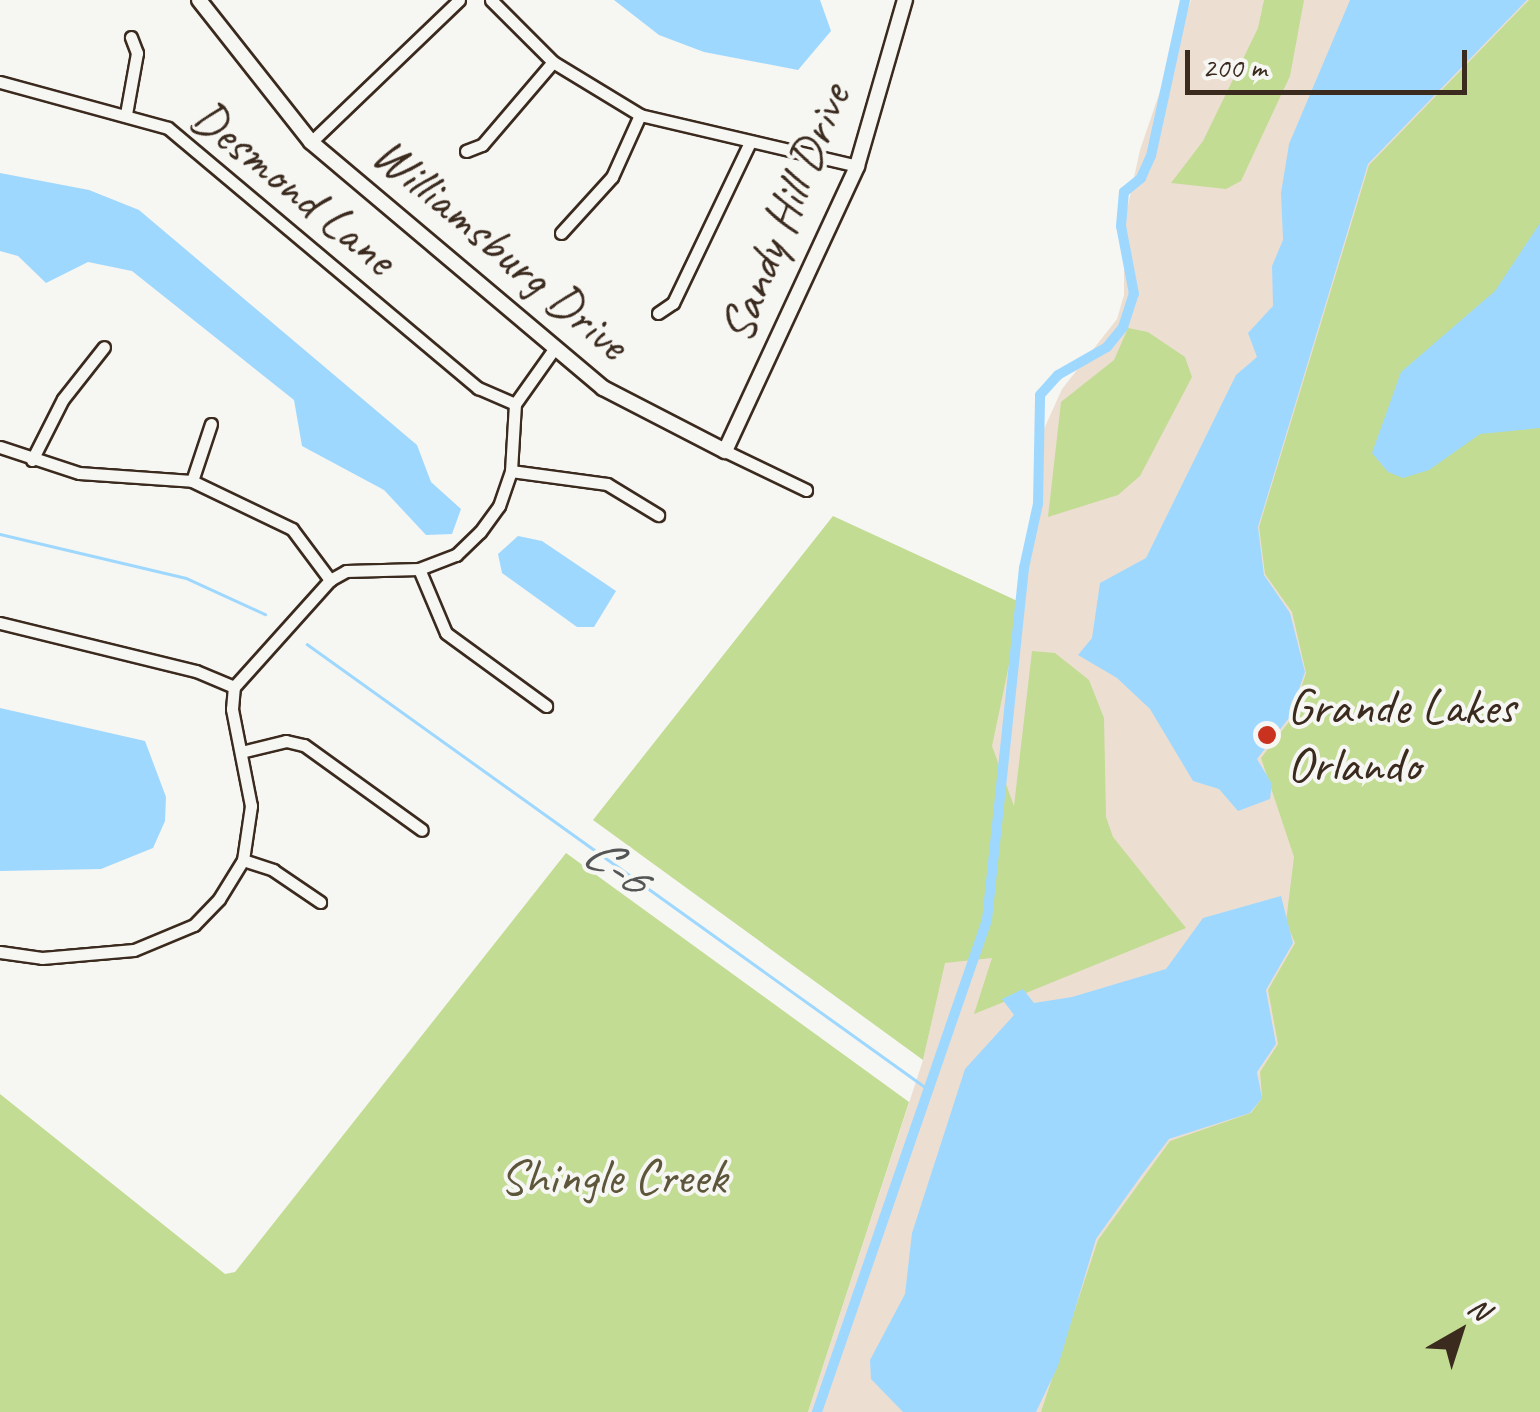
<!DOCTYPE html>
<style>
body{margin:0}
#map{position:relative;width:1540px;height:1412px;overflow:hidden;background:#f6f6f2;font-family:Caveat,sans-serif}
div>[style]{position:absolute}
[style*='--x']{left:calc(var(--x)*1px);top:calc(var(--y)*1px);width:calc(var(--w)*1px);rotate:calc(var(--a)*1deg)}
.built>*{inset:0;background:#ecdfd2}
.green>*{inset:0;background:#c2dc93}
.water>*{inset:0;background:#9fd8ff}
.stream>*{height:2.5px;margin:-1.25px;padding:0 1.25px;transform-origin:1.25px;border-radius:1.25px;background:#9fd8ff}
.canal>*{height:10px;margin:-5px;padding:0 5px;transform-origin:5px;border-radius:5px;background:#9fd8ff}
.roads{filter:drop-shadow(2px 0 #3b2a1e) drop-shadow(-2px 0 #3b2a1e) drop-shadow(0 2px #3b2a1e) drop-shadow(0 -2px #3b2a1e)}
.minor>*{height:11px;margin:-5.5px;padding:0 5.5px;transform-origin:5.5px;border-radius:5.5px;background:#f6f6f2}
.tertiary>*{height:14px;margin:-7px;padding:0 7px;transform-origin:7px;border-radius:7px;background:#f6f6f2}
.dots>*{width:28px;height:28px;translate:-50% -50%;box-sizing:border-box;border:5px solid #f6f6f2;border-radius:50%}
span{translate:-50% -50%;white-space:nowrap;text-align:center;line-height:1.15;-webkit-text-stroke:8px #f6f6f2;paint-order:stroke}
.street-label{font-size:50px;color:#3b2a1e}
.poi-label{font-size:50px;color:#3b2a1e}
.left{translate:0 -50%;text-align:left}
.park-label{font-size:50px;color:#5d563b}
.water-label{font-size:52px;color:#545656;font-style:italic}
.north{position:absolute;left:1410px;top:1282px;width:100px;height:100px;-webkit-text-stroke:8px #f6f6f2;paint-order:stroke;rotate:39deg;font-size:28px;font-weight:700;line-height:40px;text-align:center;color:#3b2a1e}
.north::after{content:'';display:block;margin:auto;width:35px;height:45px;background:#3b2a1e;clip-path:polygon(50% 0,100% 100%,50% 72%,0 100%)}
.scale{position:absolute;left:1185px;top:50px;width:282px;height:45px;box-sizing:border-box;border:5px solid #3b2a1e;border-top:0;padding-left:12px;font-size:30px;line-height:35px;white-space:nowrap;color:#3b2a1e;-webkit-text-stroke:8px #f6f6f2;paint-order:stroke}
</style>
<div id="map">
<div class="built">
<div style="clip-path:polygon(1191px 0,1540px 0,1540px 1412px,808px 1412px,923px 1060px,1022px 603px,1044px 429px,1062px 389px,1117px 319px,1124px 295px,1124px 223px,1140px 150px)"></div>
</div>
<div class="green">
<div style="clip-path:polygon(1264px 0,1304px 0,1290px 76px,1241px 181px,1226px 189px,1171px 183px,1203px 141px,1258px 28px)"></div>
<div style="clip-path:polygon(1529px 0,1540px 0,1540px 1412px,1041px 1412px,1098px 1240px,1170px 1141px,1251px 1113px,1262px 1098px,1260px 1072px,1278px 1044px,1268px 990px,1295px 943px,1286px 922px,1294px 857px,1261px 758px,1291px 719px,1306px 673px,1292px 612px,1265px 574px,1259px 527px,1369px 165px)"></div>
<div style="clip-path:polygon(1128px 328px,1148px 332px,1185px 357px,1192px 377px,1140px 476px,1118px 495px,1048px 517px,1061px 402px,1114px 360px)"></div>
<div style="clip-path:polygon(833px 516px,1022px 603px,992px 746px,1014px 806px,1032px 651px,1055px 653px,1089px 680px,1104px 718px,1106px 817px,1113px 837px,1186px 928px,974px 1014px,992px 958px,945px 963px,923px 1060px,593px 820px)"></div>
<div style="clip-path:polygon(566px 853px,909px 1102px,808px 1412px,0 1412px,0 1094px,225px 1274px,235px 1272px)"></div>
</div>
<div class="water">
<div style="clip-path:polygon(614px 0,820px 0,831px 31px,798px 70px,704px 52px,659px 35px)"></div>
<div style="clip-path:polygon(1350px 0,1527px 0,1368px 164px,1258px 527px,1264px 575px,1290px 613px,1305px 672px,1289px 718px,1257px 759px,1272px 784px,1270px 799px,1238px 811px,1219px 789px,1193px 781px,1150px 709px,1117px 678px,1078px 655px,1092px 638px,1100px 583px,1146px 558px,1236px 375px,1257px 357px,1248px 333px,1273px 306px,1272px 266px,1283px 240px,1281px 193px,1289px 144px)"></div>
<div style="clip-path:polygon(0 173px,89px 190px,139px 210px,417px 445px,431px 482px,461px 509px,452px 534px,426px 535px,384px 490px,302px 446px,294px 400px,132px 271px,88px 262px,46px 283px,18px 256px,0 251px)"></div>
<div style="clip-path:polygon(1540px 223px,1540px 428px,1480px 434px,1429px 470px,1403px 478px,1388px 472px,1372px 453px,1401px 372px,1495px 291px)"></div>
<div style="clip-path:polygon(518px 536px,542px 541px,616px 591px,594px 627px,577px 627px,502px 573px,498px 554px)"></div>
<div style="clip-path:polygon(0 708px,145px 741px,166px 797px,165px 821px,153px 848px,101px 869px,0 871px)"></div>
<div style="clip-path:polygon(1281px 896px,1293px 943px,1266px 990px,1276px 1044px,1257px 1072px,1262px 1098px,1250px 1113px,1169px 1139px,1141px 1176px,1096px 1239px,1058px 1366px,1036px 1412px,903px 1412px,871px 1379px,870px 1360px,905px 1294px,912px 1233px,965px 1069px,1014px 1015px,1002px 999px,1023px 989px,1034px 1003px,1072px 997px,1166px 969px,1203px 918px)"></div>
</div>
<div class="stream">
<div style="--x:0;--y:534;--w:191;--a:13.3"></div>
<div style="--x:186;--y:578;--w:87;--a:24.5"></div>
<div style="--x:307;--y:644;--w:760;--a:35.63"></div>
</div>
<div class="canal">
<div style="--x:817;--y:1412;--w:521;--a:-70.94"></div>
<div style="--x:987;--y:920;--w:354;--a:-84"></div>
<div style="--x:1024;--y:568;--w:66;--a:-77.7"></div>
<div style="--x:1038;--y:504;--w:109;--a:-88.9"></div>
<div style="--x:1040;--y:395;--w:27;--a:-48"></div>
<div style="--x:1058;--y:375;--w:56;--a:-29.7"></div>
<div style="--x:1107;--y:347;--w:26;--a:-51"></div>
<div style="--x:1123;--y:327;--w:35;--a:-72"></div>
<div style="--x:1134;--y:294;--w:69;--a:-100.8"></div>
<div style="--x:1121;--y:226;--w:34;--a:-85"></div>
<div style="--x:1124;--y:192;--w:22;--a:-39"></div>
<div style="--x:1141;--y:178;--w:24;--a:-66"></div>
<div style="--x:1151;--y:156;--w:160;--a:-77.7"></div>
</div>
<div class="roads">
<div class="minor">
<div style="--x:491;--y:0;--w:88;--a:45"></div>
<div style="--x:553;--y:62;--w:102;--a:31.3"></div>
<div style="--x:640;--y:115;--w:223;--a:13.2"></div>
<div style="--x:0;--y:82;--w:174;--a:15.3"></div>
<div style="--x:168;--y:128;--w:405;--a:40"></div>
<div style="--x:478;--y:388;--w:40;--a:23.4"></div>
<div style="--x:126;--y:114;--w:62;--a:-79.8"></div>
<div style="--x:137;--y:53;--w:17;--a:-111"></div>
<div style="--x:311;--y:142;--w:205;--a:-43.8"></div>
<div style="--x:466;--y:151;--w:17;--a:-21"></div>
<div style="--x:482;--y:145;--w:109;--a:-49.5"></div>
<div style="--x:561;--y:233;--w:76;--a:-47.7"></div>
<div style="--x:612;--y:177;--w:68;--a:-65.7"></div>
<div style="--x:658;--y:313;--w:18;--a:-34"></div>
<div style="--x:673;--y:303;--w:178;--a:-64.4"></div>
<div style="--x:0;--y:447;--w:83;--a:18.2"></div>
<div style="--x:79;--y:473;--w:113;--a:4"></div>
<div style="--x:192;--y:481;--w:111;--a:25.6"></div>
<div style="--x:292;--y:529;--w:64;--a:53.3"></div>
<div style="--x:725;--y:451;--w:90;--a:25.7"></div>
<div style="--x:32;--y:460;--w:68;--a:-63.1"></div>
<div style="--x:63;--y:399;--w:66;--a:-51.7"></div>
<div style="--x:511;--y:471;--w:97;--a:7.7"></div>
<div style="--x:607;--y:484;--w:60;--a:31.3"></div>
<div style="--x:192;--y:481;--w:60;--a:-71.6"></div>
<div style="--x:419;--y:569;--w:69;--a:67.1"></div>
<div style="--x:446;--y:633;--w:124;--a:36.1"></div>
<div style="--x:0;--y:623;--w:202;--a:13.8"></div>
<div style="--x:196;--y:671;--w:41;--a:22.8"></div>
<div style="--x:241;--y:752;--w:46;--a:-13.7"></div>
<div style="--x:286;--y:741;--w:18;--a:13"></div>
<div style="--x:304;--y:745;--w:145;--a:35.8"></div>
<div style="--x:243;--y:860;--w:32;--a:18"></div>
<div style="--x:273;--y:870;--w:57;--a:34.2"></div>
<div style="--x:0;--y:952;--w:42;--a:8.1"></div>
<div style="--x:42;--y:958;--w:92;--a:-5"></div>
<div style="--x:134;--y:950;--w:65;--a:-22.6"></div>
<div style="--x:194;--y:925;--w:36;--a:-46"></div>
<div style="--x:219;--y:899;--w:46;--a:-58.4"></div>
<div style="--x:243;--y:860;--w:55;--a:-81.6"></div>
<div style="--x:251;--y:806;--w:99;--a:-101.1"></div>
<div style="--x:232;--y:709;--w:22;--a:-85"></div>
<div style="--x:234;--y:687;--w:144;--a:-48.1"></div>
<div style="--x:330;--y:580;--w:18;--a:-29"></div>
<div style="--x:346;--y:571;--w:73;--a:-1.6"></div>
<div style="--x:419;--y:569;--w:40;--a:-21"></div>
<div style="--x:456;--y:555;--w:33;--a:-44"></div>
<div style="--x:480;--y:532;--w:32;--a:-54"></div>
<div style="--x:499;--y:506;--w:37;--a:-71"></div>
<div style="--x:511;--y:471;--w:67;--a:-86.6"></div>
<div style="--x:515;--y:404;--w:67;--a:-54.7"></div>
</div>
<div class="tertiary">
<div style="--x:199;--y:0;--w:181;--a:51.7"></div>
<div style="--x:311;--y:142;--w:382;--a:40.1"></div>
<div style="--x:603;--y:388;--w:137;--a:27.3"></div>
<div style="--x:725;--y:451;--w:314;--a:-65.1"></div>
<div style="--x:857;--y:166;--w:173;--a:-73.9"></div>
</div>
</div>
<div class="dots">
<div style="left:1267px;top:735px;background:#c8321e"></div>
</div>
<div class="street-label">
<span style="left:294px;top:187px;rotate:39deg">Desmond Lane</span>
<span style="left:784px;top:213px;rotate:-68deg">Sandy Hill Drive</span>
<span style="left:501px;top:248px;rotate:40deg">Williamsburg Drive</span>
</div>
<div class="poi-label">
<span class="left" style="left:1287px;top:735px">Grande Lakes<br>Orlando</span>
</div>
<div class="park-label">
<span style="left:613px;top:1177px">Shingle Creek</span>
</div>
<div class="water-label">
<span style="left:616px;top:865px;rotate:36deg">C-6</span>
</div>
<div class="north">N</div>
<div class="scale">200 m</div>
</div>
